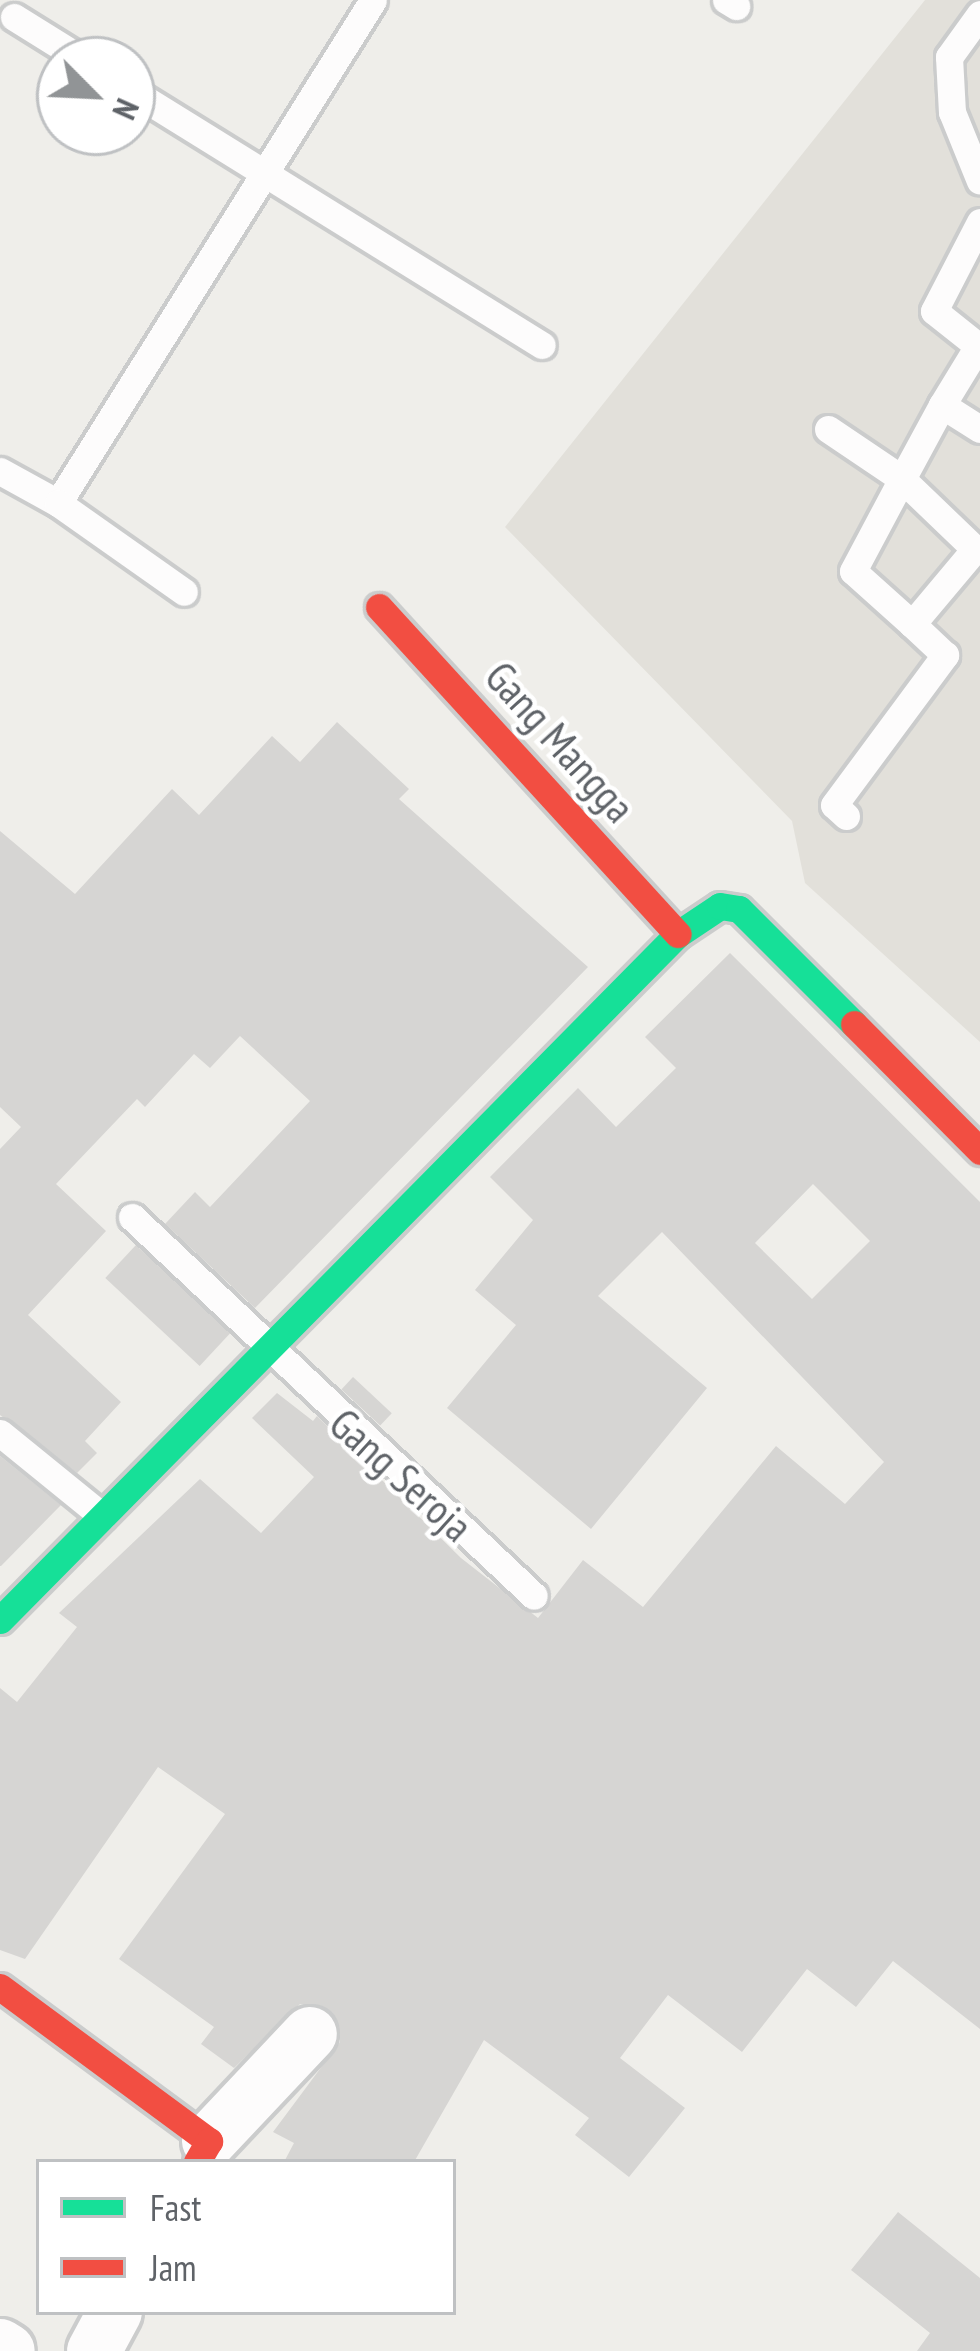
<!DOCTYPE html>
<style>
body{margin:0}
#map{position:relative;width:980px;height:2351px;overflow:hidden;background:#efeeea;font-family:"PT Sans Narrow",sans-serif}
div>[style]{position:absolute}
[style*='--x']{left:calc(var(--x)*1px);top:calc(var(--y)*1px);width:calc(var(--w)*1px);rotate:calc(var(--a)*1deg)}
.education>*{inset:0;background:#e2e0da}
.building>*{inset:0;background:#d6d5d3;transform-origin:0 0}
.roads{filter:drop-shadow(3px 0 #cbcccc) drop-shadow(-3px 0 #cbcccc) drop-shadow(0 3px #cbcccc) drop-shadow(0 -3px #cbcccc)}
.lane>*{height:27px;margin:-13.5px;padding:0 13.5px;transform-origin:13.5px;border-radius:13.5px;background:#fdfcfc}
.street>*{height:54px;margin:-27px;padding:0 27px;transform-origin:27px;border-radius:27px;background:#fdfcfc}
.fast>*{height:27px;margin:-13.5px;padding:0 13.5px;transform-origin:13.5px;border-radius:13.5px;background:#16e098}
.jam>*{height:27px;margin:-13.5px;padding:0 13.5px;transform-origin:13.5px;border-radius:13.5px;background:#f24e42}
span{translate:-50% -50%;white-space:nowrap;text-align:center;line-height:1.15;-webkit-text-stroke:9px #fff;paint-order:stroke}
.street-label{font-size:42px;color:#5f6368}
.legend{position:absolute;left:36px;top:2159px;width:420px;height:156px;box-sizing:border-box;background:#fff;border:3px solid #bfc1c3;margin:0;padding:15px 21px;list-style:none;font-size:36px;color:#5f6368}
.legend li{display:flex;align-items:center;gap:24px;height:60px}
.legend b{width:60px;border:3px solid #bfc1c3}
.north{position:absolute;left:36px;top:36px;width:120px;height:120px;box-sizing:border-box;background:#fff;border:3px solid #bfc1c3;border-radius:50%;rotate:114deg;font-size:33px;font-weight:700;line-height:48px;text-align:center;color:#5f6368}
.north::after{content:'';display:block;margin:auto;width:42px;height:54px;background:#919496;clip-path:polygon(50% 0,100% 100%,50% 72%,0 100%)}
</style>
<div id="map">
<div class="education">
<div style="clip-path:polygon(925px 0,980px 0,980px 1042px,805px 883px,792px 821px,505px 527px)"></div>
</div>
<div class="building">
<div style="clip-path:polygon(337px 722px,409px 789px,399px 799px,588px 967px,255px 1308px,165px 1224px,195px 1192px,210px 1207px,310px 1101px,240px 1036px,210px 1068px,194px 1054px,145px 1107px,137px 1099px,56px 1184px,106px 1231px,28px 1315px,121px 1402px,85px 1441px,97px 1453px,77px 1473px,0 1415px,0 1149px,21px 1127px,0 1107px,0 831px,75px 894px,172px 789px,199px 815px,272px 736px,300px 762px)"></div>
<div style="clip-path:polygon(evenodd,730px 953px,980px 1202px,980px 2029px,893px 1961px,856px 2007px,807px 1969px,742px 2052px,668px 1995px,620px 2058px,685px 2108px,629px 2177px,575px 2135px,589px 2118px,484px 2040px,414px 2162px,284px 2162px,294px 2143px,273px 2132px,340px 2042px,332px 2012px,300px 2004px,234px 2068px,201px 2044px,214px 2027px,119px 1959px,225px 1814px,158px 1767px,25px 1959px,0 1950px,0 1688px,17px 1702px,77px 1627px,59px 1613px,200px 1479px,261px 1533px,314px 1477px,252px 1418px,277px 1393px,313px 1421px,317px 1416px,461px 1558px,538px 1618px,583px 1560px,643px 1607px,776px 1446px,845px 1504px,884px 1462px,662px 1232px,598px 1296px,707px 1388px,591px 1529px,447px 1408px,516px 1325px,475px 1290px,533px 1220px,490px 1177px,578px 1088px,616px 1127px,676px 1068px,645px 1037px,730px 953px,813px 1184px,870px 1241px,812px 1299px,755px 1243px,813px 1184px)"></div>
<div style="left:136px;top:1245px;width:129px;height:45px;rotate:43deg"></div>
<div style="left:353px;top:1377px;width:53px;height:17px;rotate:43deg"></div>
<div style="clip-path:polygon(0 1456px,61px 1505px,1px 1566px,0 1566px)"></div>
<div style="clip-path:polygon(898px 2212px,980px 2278px,980px 2351px,917px 2351px,930px 2333px,851px 2270px)"></div>
</div>
<div class="roads">
<div class="lane">
<div style="--x:726;--y:0;--w:12;--a:31"></div>
<div style="--x:980;--y:14;--w:53;--a:125.8"></div>
<div style="--x:949;--y:57;--w:55;--a:86.9"></div>
<div style="--x:952;--y:112;--w:74;--a:67.9"></div>
<div style="--x:14;--y:17;--w:81;--a:31.9"></div>
<div style="--x:132;--y:91;--w:482;--a:31.8"></div>
<div style="--x:942;--y:405;--w:45;--a:32.3"></div>
<div style="--x:828;--y:429;--w:89;--a:34"></div>
<div style="--x:902;--y:479;--w:101;--a:43.8"></div>
<div style="--x:975;--y:549;--w:98;--a:130"></div>
<div style="--x:912;--y:624;--w:79;--a:-138.1"></div>
<div style="--x:853;--y:571;--w:104;--a:-62"></div>
<div style="--x:902;--y:479;--w:84;--a:-61.6"></div>
<div style="--x:942;--y:405;--w:69;--a:-58.6"></div>
<div style="--x:978;--y:346;--w:56;--a:-141.5"></div>
<div style="--x:934;--y:311;--w:100;--a:-62.7"></div>
<div style="--x:0;--y:471;--w:66;--a:28.9"></div>
<div style="--x:58;--y:503;--w:593;--a:-57.94"></div>
<div style="--x:58;--y:503;--w:154;--a:35.2"></div>
<div style="--x:846;--y:816;--w:16;--a:-137"></div>
<div style="--x:834;--y:805;--w:187;--a:-53.5"></div>
<div style="--x:945;--y:655;--w:45;--a:-136.8"></div>
<div style="--x:132;--y:1217;--w:552;--a:43.31"></div>
<div style="--x:0;--y:1433;--w:132;--a:39.1"></div>
</div>
<div class="street">
<div style="--x:209;--y:2141;--w:147;--a:-46.7"></div>
<div style="--x:0;--y:2346;--w:9;--a:32"></div>
<div style="--x:94;--y:2351;--w:44;--a:-61.7"></div>
</div>
<div class="fast">
<div style="--x:0;--y:1620;--w:965;--a:-45.34"></div>
<div style="--x:678;--y:934;--w:50;--a:-33.7"></div>
<div style="--x:720;--y:906;--w:19;--a:9"></div>
<div style="--x:739;--y:909;--w:163;--a:45"></div>
</div>
<div class="jam">
<div style="--x:379;--y:607;--w:443;--a:47.6"></div>
<div style="--x:854;--y:1024;--w:179;--a:45.2"></div>
<div style="--x:0;--y:1987;--w:260;--a:36.4"></div>
<div style="--x:209;--y:2141;--w:24;--a:120"></div>
</div>
</div>
<div class="street-label">
<span style="left:560px;top:742px;rotate:48deg">Gang Mangga</span>
<span style="left:401px;top:1475px;rotate:42deg">Gang Seroja</span>
</div>
<ul class="legend">
<li><b style="height:15px;background:#16e098"></b>Fast</li>
<li><b style="height:15px;background:#f24e42"></b>Jam</li>
</ul>
<div class="north">N</div>
</div>
